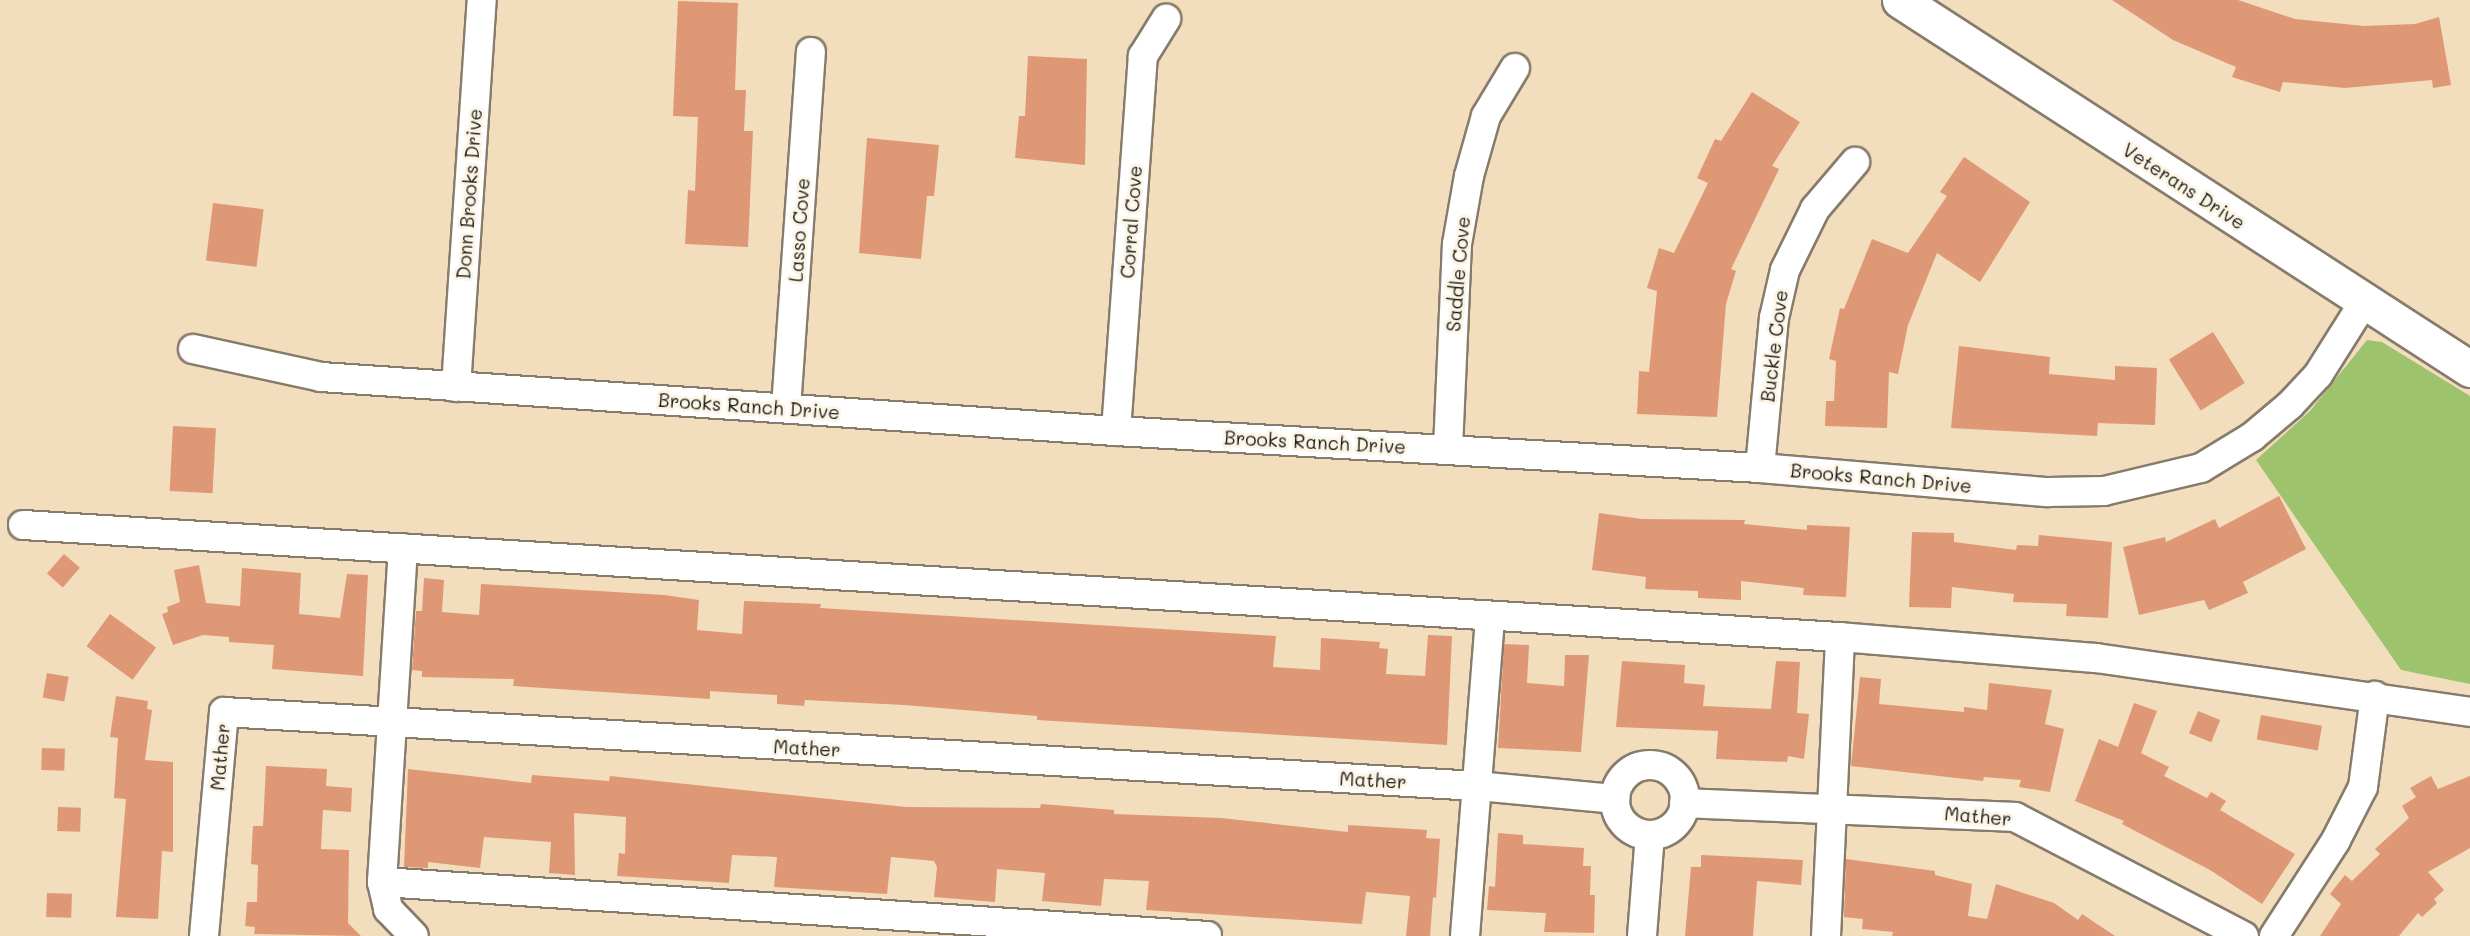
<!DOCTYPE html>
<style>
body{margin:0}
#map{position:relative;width:2470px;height:936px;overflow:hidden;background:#f2ddbd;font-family:Mali,sans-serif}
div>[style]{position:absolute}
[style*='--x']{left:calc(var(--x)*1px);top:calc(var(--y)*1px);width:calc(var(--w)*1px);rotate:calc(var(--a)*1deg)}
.green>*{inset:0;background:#9dc36d}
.building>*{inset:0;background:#df9876;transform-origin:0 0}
.roads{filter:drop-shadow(2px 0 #877c6c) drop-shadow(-2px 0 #877c6c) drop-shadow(0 2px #877c6c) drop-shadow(0 -2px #877c6c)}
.minor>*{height:28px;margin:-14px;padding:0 14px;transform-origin:14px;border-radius:14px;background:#fff}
.minor>.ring{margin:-14px;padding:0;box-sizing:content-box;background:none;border:28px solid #fff;border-radius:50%}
.major>*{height:35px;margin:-17.5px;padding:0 17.5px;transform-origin:17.5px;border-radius:17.5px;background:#fff}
span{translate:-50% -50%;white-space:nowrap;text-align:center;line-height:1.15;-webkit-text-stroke:6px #fcf5e5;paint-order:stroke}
.street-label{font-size:19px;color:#1c1c1c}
</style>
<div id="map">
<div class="green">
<div style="clip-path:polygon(2367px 340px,2382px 342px,2470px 396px,2470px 684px,2401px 670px,2256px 460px,2310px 411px)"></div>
</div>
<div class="building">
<div style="clip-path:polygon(2112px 0,2238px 0,2295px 19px,2364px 26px,2415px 24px,2439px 17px,2451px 85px,2433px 88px,2432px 80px,2345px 88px,2283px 82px,2280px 92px,2232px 77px,2236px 67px,2173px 40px)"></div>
<div style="clip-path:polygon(678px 1px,738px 3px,735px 90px,746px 90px,744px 131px,753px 131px,748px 247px,685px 244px,688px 190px,695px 191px,698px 117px,673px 116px)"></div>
<div style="clip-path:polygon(1028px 56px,1087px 59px,1085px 165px,1015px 158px,1019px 116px,1025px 116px)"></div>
<div style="clip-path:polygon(1752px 92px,1800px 122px,1772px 166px,1779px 169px,1731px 269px,1736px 271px,1726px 304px,1717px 417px,1637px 414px,1639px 371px,1649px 372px,1657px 291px,1647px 288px,1659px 248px,1674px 253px,1708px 183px,1697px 178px,1715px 139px,1721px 141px)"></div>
<div style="clip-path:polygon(867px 138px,939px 145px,934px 196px,927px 196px,921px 259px,859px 253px)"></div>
<div style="clip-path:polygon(1964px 157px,2030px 202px,1980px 282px,1937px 253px,1908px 325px,1898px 374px,1889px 372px,1887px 428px,1825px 426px,1826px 401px,1834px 401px,1836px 361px,1829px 359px,1840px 308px,1844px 309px,1872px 239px,1908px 253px,1947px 196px,1940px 192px)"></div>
<div style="left:213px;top:203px;width:51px;height:58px;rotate:7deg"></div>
<div style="left:2213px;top:332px;width:60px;height:52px;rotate:58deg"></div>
<div style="clip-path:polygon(1959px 346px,2050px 357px,2049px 374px,2115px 380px,2115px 366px,2157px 368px,2155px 425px,2098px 423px,2097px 436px,1951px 428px)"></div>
<div style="left:173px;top:426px;width:43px;height:65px;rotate:3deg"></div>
<div style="clip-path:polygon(2279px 496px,2306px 549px,2243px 582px,2248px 593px,2209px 610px,2204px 600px,2139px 615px,2123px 547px,2165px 537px,2166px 542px,2215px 519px,2219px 528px)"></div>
<div style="clip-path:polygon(1599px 513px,1642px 519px,1745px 520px,1744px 524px,1807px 530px,1807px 525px,1850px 527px,1846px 597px,1803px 595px,1804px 588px,1741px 581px,1741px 600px,1698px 598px,1698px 591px,1645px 589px,1646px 577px,1592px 570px)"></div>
<div style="clip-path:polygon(1912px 532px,1954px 533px,1954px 542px,2016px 550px,2017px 545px,2038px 546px,2039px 535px,2112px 542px,2108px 618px,2066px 616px,2067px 604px,2013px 602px,2014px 594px,1952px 587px,1951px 608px,1909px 607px)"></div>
<div style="left:64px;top:554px;width:21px;height:26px;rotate:41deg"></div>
<div style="clip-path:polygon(199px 565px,206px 603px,240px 606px,242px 568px,301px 573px,299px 614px,340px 618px,347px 574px,368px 575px,363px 676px,272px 669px,274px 645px,229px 642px,229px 637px,203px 635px,173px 645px,162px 614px,168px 612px,167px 607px,180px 602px,174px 570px)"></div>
<div style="clip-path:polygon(424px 578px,444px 580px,442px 612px,479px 615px,481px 584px,664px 595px,699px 600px,697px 630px,742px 634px,744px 601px,821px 604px,820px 608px,1276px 636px,1273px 667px,1320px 670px,1321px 638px,1380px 642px,1379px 648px,1388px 649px,1386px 674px,1425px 676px,1428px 635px,1452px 636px,1447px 745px,1037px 720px,1037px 716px,904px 705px,805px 700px,804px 706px,777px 704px,777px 695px,739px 693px,710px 691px,710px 699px,513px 686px,514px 679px,422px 677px,422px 671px,412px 670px,416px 611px,422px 611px)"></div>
<div style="left:110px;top:614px;width:57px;height:40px;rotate:36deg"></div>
<div style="clip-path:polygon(1504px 644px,1529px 645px,1527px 683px,1564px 686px,1565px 655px,1589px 655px,1581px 752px,1498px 748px)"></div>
<div style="clip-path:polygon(1622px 661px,1685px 665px,1684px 683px,1705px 685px,1703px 706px,1771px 709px,1776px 661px,1800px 662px,1797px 713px,1809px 714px,1804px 759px,1788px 756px,1787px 762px,1716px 759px,1718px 731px,1616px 727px)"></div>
<div style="left:47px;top:673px;width:22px;height:25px;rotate:10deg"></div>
<div style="clip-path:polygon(1860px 677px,1881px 679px,1879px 704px,1964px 712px,1964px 707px,1987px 710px,1989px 683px,2052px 690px,2045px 724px,2064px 729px,2050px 792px,2019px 787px,2021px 780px,1984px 777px,1983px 781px,1851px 766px)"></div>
<div style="clip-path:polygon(116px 696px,148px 701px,147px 709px,152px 710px,145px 760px,173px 762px,173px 852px,162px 851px,158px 919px,116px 917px,126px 799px,114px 798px,118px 738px,110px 737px)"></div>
<div style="clip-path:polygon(2134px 703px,2157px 711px,2141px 753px,2169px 767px,2164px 776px,2207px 798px,2211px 792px,2226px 801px,2220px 810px,2295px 854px,2262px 904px,2210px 870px,2122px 824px,2124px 821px,2075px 801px,2099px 739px,2118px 747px)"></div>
<div style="left:2198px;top:711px;width:24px;height:24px;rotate:22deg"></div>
<div style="left:2261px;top:715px;width:62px;height:25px;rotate:10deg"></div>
<div style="left:42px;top:748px;width:23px;height:22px;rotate:2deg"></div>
<div style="clip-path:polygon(266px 766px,327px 769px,326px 786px,352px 788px,351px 812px,323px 810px,321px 849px,349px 850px,348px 923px,361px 936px,254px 934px,255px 927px,245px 926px,247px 902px,257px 902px,258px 865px,251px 864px,252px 843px,253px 826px,263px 826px)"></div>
<div style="clip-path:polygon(408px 769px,531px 783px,532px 775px,609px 781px,610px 776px,906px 807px,1040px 808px,1041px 804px,1114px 810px,1114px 814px,1221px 818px,1348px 832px,1348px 825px,1427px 830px,1426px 838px,1440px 839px,1436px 898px,1433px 897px,1430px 936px,1406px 936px,1410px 896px,1366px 892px,1362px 924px,1146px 910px,1149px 881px,1104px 879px,1101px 906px,1042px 901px,1045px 873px,997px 869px,995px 902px,934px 897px,937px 867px,934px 861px,891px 857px,887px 894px,774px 887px,777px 857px,732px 855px,729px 883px,617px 876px,619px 853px,625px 854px,626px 817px,574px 813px,575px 875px,549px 873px,551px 842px,484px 837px,480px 868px,428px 862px,428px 868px,404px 867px)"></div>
<div style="clip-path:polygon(2431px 776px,2438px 789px,2470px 776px,2470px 848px,2428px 872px,2444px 890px,2434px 899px,2437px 903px,2422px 917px,2418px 913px,2399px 936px,2320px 936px,2341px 904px,2330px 894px,2345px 875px,2352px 881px,2380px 854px,2375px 849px,2409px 818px,2402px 806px,2416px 797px,2410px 788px)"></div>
<div style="left:58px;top:807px;width:23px;height:24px;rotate:2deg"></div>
<div style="clip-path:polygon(1498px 833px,1523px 835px,1523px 844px,1584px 848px,1583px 866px,1591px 866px,1590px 895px,1595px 895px,1594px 933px,1544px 932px,1546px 913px,1487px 910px,1489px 886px,1495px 887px)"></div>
<div style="clip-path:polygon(1701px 855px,1803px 860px,1801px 885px,1757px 881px,1753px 936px,1685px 936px,1691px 867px,1701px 867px)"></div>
<div style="clip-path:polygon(1846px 859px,1935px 871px,1935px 875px,1972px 884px,1968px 916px,1987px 919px,1996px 884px,2054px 903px,2078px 920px,2082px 914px,2115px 936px,1892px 936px,1893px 932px,1862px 929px,1863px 919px,1844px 917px)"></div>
<div style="left:47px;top:893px;width:25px;height:24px;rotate:2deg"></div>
</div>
<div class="roads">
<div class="minor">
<div style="--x:193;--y:349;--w:131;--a:12.3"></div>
<div style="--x:321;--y:377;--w:797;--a:3.89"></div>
<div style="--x:1116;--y:431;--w:645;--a:3.29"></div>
<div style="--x:1760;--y:468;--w:289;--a:4.8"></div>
<div style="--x:2048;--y:492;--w:56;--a:-1"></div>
<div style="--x:2104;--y:491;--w:100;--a:-13.3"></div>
<div style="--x:2201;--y:468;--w:60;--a:-31.3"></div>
<div style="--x:2252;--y:437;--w:50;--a:-40.1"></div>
<div style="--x:2290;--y:405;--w:41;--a:-47"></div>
<div style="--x:2318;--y:375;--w:86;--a:-57.8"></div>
<div style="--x:456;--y:387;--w:388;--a:-86.2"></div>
<div style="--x:786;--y:408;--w:357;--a:-86"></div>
<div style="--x:1116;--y:431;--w:376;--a:-85.9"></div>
<div style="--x:1143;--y:56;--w:44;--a:-58.1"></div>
<div style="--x:1448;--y:449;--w:205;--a:-87.5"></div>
<div style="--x:1457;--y:244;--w:69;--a:-80"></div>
<div style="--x:1469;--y:176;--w:62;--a:-74.2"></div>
<div style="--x:1486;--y:116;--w:56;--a:-58.9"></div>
<div style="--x:1760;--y:468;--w:151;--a:-84.7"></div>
<div style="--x:1774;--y:318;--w:49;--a:-77.1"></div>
<div style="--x:1785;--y:270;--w:68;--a:-63.8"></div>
<div style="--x:1815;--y:209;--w:62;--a:-49.6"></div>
<div style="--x:23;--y:525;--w:1820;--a:3.53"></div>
<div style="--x:1840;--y:637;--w:257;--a:4.7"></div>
<div style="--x:2096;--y:658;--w:378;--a:8.2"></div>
<div style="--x:403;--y:548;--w:335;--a:93.6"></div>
<div style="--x:382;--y:882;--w:28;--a:77"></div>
<div style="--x:388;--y:909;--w:37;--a:46"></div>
<div class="ring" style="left:1615px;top:765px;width:42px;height:42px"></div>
<div style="--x:1684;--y:803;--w:331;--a:2.4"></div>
<div style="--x:2015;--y:817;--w:258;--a:27.5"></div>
<div style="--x:382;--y:882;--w:827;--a:3.74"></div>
<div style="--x:204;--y:936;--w:225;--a:-84.9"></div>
<div style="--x:224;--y:712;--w:1255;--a:3.38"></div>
<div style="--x:1477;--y:786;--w:139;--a:5.4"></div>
<div style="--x:1465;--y:936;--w:321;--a:-85.5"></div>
<div style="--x:1642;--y:936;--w:101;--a:-85.5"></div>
<div style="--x:1826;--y:936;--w:299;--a:-87.3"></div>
<div style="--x:2274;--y:936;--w:114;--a:-57.1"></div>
<div style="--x:2336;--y:840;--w:59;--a:-63"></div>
<div style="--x:2363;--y:787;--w:92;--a:-82.5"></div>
</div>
<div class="major">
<div style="--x:1900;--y:0;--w:679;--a:32.92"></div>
</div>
</div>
<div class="street-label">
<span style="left:2184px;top:186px;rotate:33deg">Veterans Drive</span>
<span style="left:469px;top:194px;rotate:-86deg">Donn Brooks Drive</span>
<span style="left:1131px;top:222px;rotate:-86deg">Corral Cove</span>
<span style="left:799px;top:230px;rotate:-86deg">Lasso Cove</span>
<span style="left:1458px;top:274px;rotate:-85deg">Saddle Cove</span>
<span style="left:1774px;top:346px;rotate:-83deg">Buckle Cove</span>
<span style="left:749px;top:406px;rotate:4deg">Brooks Ranch Drive</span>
<span style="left:1315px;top:442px;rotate:3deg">Brooks Ranch Drive</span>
<span style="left:1881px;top:478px;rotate:5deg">Brooks Ranch Drive</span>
<span style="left:807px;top:748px;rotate:3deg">Mather</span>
<span style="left:220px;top:757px;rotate:-85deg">Mather</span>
<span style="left:1373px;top:780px;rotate:3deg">Mather</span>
<span style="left:1978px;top:816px;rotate:5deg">Mather</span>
</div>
</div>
